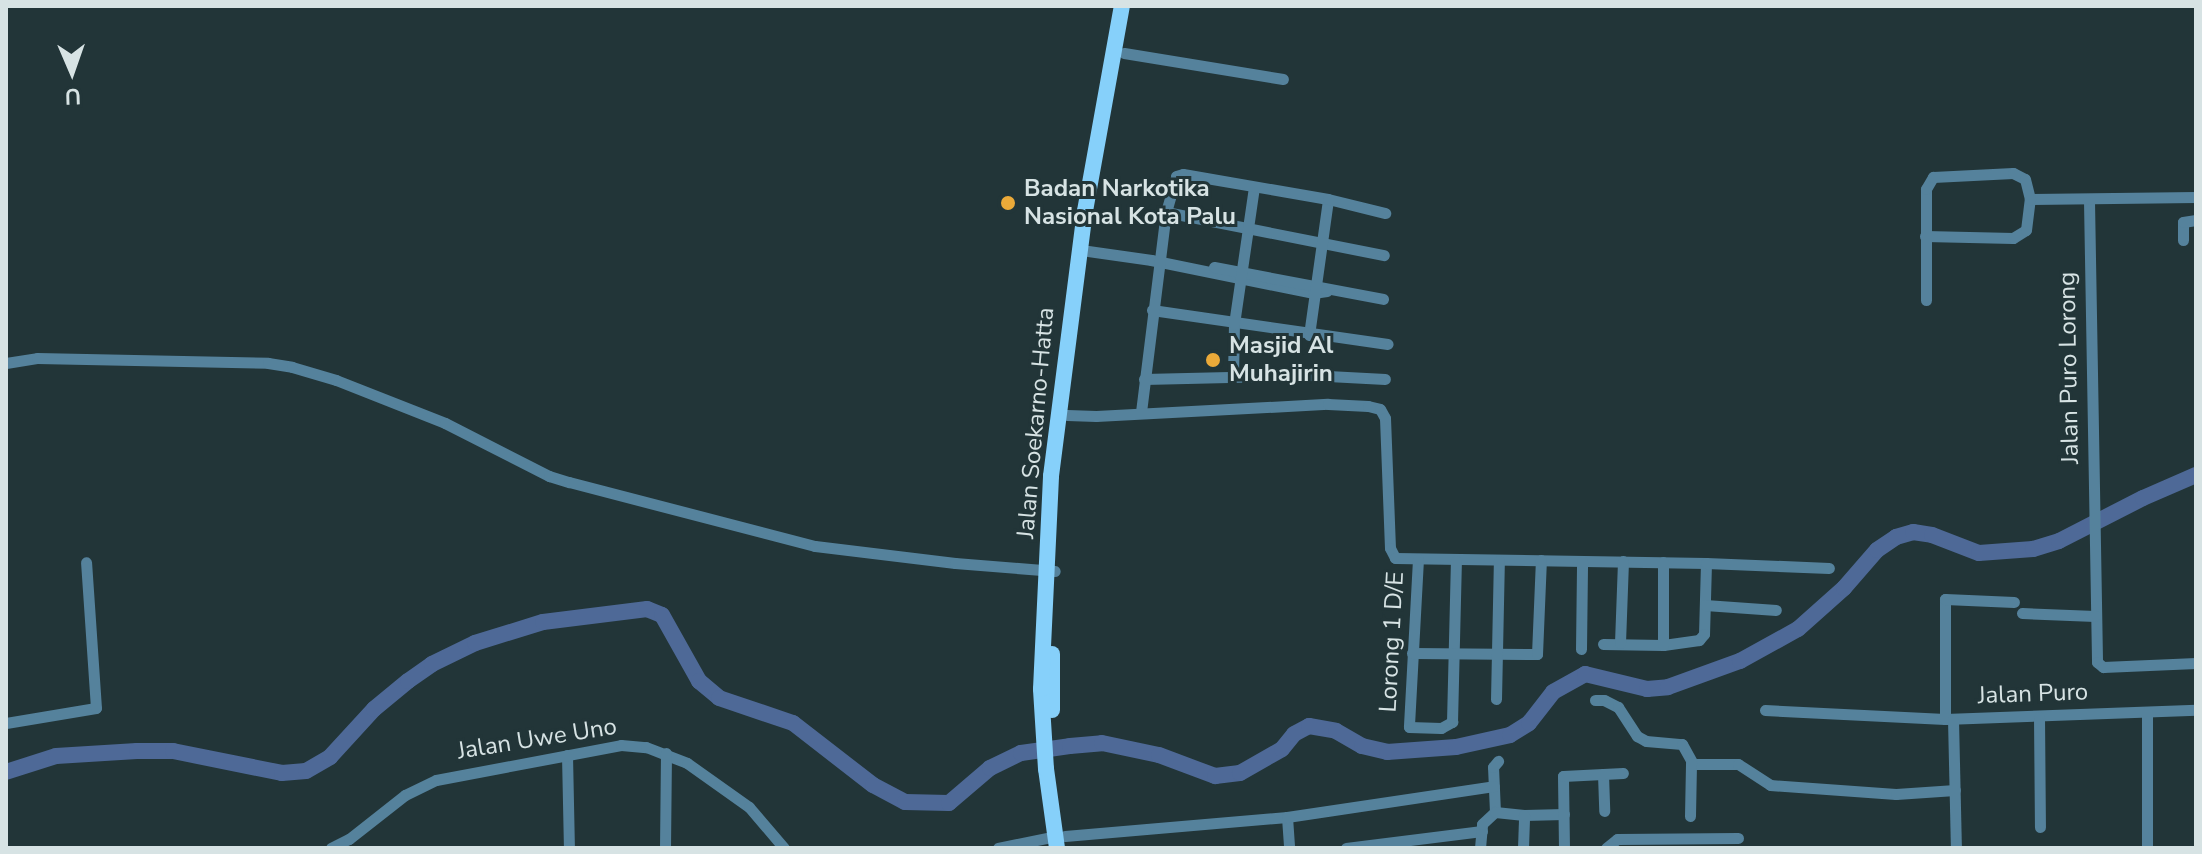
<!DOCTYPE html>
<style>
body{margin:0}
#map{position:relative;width:2202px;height:854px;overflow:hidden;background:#223538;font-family:"Nunito Sans",sans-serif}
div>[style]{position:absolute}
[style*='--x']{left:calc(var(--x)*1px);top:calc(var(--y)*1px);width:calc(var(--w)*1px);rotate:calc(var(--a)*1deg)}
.river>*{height:16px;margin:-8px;padding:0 8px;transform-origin:8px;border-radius:8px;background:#4e6997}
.street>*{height:11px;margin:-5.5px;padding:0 5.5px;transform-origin:5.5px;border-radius:5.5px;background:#55829c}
.primary>*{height:16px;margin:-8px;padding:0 8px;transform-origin:8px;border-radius:8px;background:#86d0fa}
.dots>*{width:22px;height:22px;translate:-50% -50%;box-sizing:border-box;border:4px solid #223538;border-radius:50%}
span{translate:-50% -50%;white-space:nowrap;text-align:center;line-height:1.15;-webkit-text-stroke:6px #223538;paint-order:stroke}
.poi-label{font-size:24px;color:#d7e3e4;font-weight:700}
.left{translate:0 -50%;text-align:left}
.street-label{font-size:24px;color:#d7e3e4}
.frame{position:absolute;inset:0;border:8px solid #d7e3e4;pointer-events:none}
.north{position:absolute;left:32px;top:32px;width:80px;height:80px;-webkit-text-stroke:6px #223538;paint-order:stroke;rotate:178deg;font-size:22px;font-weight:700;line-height:32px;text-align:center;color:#d7e3e4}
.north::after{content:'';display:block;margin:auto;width:28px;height:36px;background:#d7e3e4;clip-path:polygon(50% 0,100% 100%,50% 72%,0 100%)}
</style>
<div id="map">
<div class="river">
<div style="--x:6;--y:772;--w:52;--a:-17.7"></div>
<div style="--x:56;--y:756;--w:81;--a:-3.5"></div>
<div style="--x:137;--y:751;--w:36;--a:0"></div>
<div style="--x:173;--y:751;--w:111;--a:11.4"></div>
<div style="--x:282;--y:773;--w:24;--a:-5"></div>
<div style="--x:306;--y:771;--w:28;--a:-30"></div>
<div style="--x:330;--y:757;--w:65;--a:-47.5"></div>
<div style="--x:374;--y:709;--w:44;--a:-39.5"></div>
<div style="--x:408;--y:681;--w:29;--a:-35"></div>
<div style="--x:432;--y:664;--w:48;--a:-26"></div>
<div style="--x:475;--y:643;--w:71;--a:-17.2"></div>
<div style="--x:543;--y:622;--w:105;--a:-7.1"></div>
<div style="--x:647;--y:609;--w:16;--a:22"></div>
<div style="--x:662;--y:615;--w:76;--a:60.7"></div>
<div style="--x:699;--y:681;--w:26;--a:40"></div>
<div style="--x:719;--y:698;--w:78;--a:18.7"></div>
<div style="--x:793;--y:723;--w:101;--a:37.8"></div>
<div style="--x:873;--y:785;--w:36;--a:28"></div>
<div style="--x:905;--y:802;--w:44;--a:1.3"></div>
<div style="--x:949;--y:803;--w:54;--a:-40.5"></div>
<div style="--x:990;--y:768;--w:34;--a:-26"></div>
<div style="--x:1021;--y:753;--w:49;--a:-8.1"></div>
<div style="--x:1070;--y:746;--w:32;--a:-5"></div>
<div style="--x:1102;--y:743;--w:58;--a:11.9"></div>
<div style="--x:1159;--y:755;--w:60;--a:20.6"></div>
<div style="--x:1215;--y:776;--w:25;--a:-7"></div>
<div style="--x:1240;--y:773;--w:48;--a:-29.7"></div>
<div style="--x:1282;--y:749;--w:19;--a:-51"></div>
<div style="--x:1294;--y:734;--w:17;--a:-28"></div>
<div style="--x:1309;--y:726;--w:27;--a:10"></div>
<div style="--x:1336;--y:731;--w:30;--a:30"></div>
<div style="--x:1362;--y:746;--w:26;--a:13"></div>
<div style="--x:1387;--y:752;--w:69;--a:-4.1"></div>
<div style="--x:1456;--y:747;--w:55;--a:-12.5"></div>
<div style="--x:1510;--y:735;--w:22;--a:-32"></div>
<div style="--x:1529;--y:723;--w:39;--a:-52"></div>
<div style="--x:1553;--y:692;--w:37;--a:-29"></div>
<div style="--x:1585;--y:674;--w:64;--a:13.6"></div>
<div style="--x:1647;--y:689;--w:21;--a:-5"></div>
<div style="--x:1668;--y:687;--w:77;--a:-19.9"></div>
<div style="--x:1740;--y:661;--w:66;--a:-28.9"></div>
<div style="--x:1798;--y:629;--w:62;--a:-41.7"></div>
<div style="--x:1844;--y:588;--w:50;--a:-49"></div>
<div style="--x:1877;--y:550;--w:23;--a:-34"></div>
<div style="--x:1896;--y:537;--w:18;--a:-16"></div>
<div style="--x:1913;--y:532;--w:19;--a:9"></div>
<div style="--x:1932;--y:535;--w:50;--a:21"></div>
<div style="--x:1979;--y:553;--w:54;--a:-4.2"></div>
<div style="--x:2033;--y:549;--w:27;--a:-17"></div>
<div style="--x:2059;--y:541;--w:94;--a:-27.1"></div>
<div style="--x:2143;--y:498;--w:58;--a:-23.5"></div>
</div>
<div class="street">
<div style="--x:1124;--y:53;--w:161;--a:9.3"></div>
<div style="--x:2089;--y:201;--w:461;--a:89"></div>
<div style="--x:2097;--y:662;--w:8;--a:40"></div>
<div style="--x:2103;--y:667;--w:93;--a:-2.5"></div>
<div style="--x:1166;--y:212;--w:222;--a:11.2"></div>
<div style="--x:1925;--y:236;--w:88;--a:1.3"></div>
<div style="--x:2013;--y:238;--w:15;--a:-32"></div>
<div style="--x:2026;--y:230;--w:31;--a:-83"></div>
<div style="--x:2030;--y:199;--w:166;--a:-0.7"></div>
<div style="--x:2183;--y:240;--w:18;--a:-90"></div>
<div style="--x:2183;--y:222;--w:13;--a:-9"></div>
<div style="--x:1088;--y:251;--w:64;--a:8.1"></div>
<div style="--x:1151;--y:260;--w:165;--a:11.5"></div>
<div style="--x:1313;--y:293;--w:14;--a:-8"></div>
<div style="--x:1214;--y:267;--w:172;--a:10.7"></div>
<div style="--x:1926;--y:300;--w:111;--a:-90"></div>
<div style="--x:1926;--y:189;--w:14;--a:-60"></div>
<div style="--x:1933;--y:177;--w:80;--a:-2.9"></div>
<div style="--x:2013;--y:173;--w:13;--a:27"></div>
<div style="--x:2025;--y:179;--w:21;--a:76"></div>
<div style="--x:1152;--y:310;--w:238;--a:8.2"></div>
<div style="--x:1309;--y:335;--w:137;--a:-82"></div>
<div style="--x:6;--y:363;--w:31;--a:-9"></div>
<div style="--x:37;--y:358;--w:231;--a:1.2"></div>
<div style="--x:268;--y:363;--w:24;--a:9"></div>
<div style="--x:292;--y:367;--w:46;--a:16.5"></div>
<div style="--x:336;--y:380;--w:117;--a:21.5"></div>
<div style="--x:445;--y:423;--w:117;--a:27"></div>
<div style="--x:549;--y:476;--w:21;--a:17"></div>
<div style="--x:569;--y:482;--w:254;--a:14.6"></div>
<div style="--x:815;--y:546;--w:141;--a:6.9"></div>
<div style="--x:955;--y:563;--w:100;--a:4.6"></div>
<div style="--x:1233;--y:376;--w:52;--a:-88.9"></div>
<div style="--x:1234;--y:324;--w:138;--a:-81.7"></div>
<div style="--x:1144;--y:379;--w:165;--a:-1.4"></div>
<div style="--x:1309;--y:375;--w:76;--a:3"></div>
<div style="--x:1141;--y:412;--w:202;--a:-82.9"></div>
<div style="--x:1166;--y:212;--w:37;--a:-74"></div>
<div style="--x:1176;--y:176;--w:7;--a:-16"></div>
<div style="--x:1183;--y:174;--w:147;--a:9.8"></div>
<div style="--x:1328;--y:199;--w:59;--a:13.8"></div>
<div style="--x:1067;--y:415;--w:29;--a:2"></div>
<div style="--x:1096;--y:416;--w:232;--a:-3"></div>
<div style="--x:1328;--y:404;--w:40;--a:2.9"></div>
<div style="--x:1368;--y:406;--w:12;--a:14"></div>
<div style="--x:1380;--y:409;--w:10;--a:61"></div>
<div style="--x:1385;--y:418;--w:130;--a:87.8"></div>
<div style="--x:1390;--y:548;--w:11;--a:63"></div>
<div style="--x:1395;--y:558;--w:311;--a:0.9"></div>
<div style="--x:1706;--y:563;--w:71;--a:91.6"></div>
<div style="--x:1704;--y:634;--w:8;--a:130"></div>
<div style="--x:1699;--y:640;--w:36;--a:172"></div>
<div style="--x:1663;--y:645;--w:60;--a:-179"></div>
<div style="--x:1418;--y:559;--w:168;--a:93.1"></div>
<div style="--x:1409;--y:727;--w:32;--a:2"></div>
<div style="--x:1441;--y:728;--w:13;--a:-29"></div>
<div style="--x:1452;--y:722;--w:161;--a:-88.6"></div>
<div style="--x:1706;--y:563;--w:123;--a:2.3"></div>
<div style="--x:1705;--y:605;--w:71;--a:4"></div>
<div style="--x:2022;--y:613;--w:73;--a:2.4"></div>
<div style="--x:1620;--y:643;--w:82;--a:-87.9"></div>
<div style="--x:1663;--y:645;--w:83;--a:-90"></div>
<div style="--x:1581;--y:649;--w:88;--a:-89.3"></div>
<div style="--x:1412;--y:653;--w:125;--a:0.5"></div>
<div style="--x:1537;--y:654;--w:94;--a:-87.6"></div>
<div style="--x:1496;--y:699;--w:138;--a:-88.8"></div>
<div style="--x:1595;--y:700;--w:9;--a:0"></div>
<div style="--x:1604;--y:700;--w:16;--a:27"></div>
<div style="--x:1618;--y:707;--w:35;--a:57"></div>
<div style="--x:1637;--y:736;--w:10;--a:29"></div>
<div style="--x:1646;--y:741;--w:36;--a:5"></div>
<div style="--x:1682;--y:744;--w:23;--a:61"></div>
<div style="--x:1693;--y:764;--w:45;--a:0"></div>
<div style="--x:1738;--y:764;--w:38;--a:33"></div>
<div style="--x:1770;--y:785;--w:126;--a:4.1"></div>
<div style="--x:1896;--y:794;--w:59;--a:-3.9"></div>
<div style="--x:1765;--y:710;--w:180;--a:2.9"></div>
<div style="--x:1945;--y:719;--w:251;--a:-2.1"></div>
<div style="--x:2147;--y:712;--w:136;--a:90"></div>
<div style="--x:2039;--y:717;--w:110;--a:89.5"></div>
<div style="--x:1945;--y:719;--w:120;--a:-90"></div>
<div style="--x:1945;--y:599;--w:69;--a:2.5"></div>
<div style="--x:1953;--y:719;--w:129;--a:88.7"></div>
<div style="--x:6;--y:723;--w:91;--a:-9.5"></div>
<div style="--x:96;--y:708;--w:146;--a:-93.9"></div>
<div style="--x:567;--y:755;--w:93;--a:88.8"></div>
<div style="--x:1603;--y:774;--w:37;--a:88"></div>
<div style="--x:1495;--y:812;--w:45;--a:-92.5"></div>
<div style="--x:1493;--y:767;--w:8;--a:-50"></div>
<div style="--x:1690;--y:816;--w:54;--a:-88.9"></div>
<div style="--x:1287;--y:817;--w:31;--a:86"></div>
<div style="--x:1065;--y:836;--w:223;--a:-4.9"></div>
<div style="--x:1287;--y:817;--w:209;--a:-8.5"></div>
<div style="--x:331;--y:848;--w:20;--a:-27"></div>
<div style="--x:349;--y:839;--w:71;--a:-38.2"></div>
<div style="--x:405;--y:795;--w:34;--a:-26"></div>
<div style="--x:436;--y:780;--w:188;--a:-10.7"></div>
<div style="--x:621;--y:745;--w:25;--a:5"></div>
<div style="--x:646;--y:747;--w:44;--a:21.3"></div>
<div style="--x:687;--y:763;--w:76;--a:35.4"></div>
<div style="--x:749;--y:807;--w:54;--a:49.5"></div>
<div style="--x:665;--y:848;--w:95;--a:-89.4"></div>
<div style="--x:998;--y:848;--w:59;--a:-11.7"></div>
<div style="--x:1346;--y:848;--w:137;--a:-7.1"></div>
<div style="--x:1480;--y:848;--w:24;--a:-85"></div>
<div style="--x:1482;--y:824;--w:18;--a:-43"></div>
<div style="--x:1495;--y:812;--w:29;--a:6"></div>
<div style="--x:1524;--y:815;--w:40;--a:-1.4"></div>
<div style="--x:1523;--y:848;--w:33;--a:-88"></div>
<div style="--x:1564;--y:848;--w:72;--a:-90.8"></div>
<div style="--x:1563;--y:776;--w:60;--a:-2.9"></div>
<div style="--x:1606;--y:848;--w:14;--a:-39"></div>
<div style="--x:1617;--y:839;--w:121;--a:-0.5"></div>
</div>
<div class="primary">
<div style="--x:1052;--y:710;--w:56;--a:-90"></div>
<div style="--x:1057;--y:848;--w:80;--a:-97.9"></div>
<div style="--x:1046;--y:769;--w:80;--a:-93.6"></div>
<div style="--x:1041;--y:689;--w:213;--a:-87.3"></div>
<div style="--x:1051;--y:476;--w:267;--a:-82.7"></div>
<div style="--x:1085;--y:211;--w:208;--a:-79.8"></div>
</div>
<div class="dots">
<div style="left:1008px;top:203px;background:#ebaa39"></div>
<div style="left:1213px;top:360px;background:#ebaa39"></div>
</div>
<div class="poi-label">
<span class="left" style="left:1024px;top:203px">Badan Narkotika<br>Nasional Kota Palu</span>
<span class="left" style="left:1229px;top:360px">Masjid Al<br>Muhajirin</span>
</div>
<div class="street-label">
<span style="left:2069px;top:368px;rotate:-91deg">Jalan Puro Lorong</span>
<span style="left:1036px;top:423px;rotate:-85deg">Jalan Soekarno-Hatta</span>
<span style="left:1392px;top:642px;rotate:-87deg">Lorong 1 D/E</span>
<span style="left:2033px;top:694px;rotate:-2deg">Jalan Puro</span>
<span style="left:537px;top:739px;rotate:-9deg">Jalan Uwe Uno</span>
</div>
<div class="frame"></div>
<div class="north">U</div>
</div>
